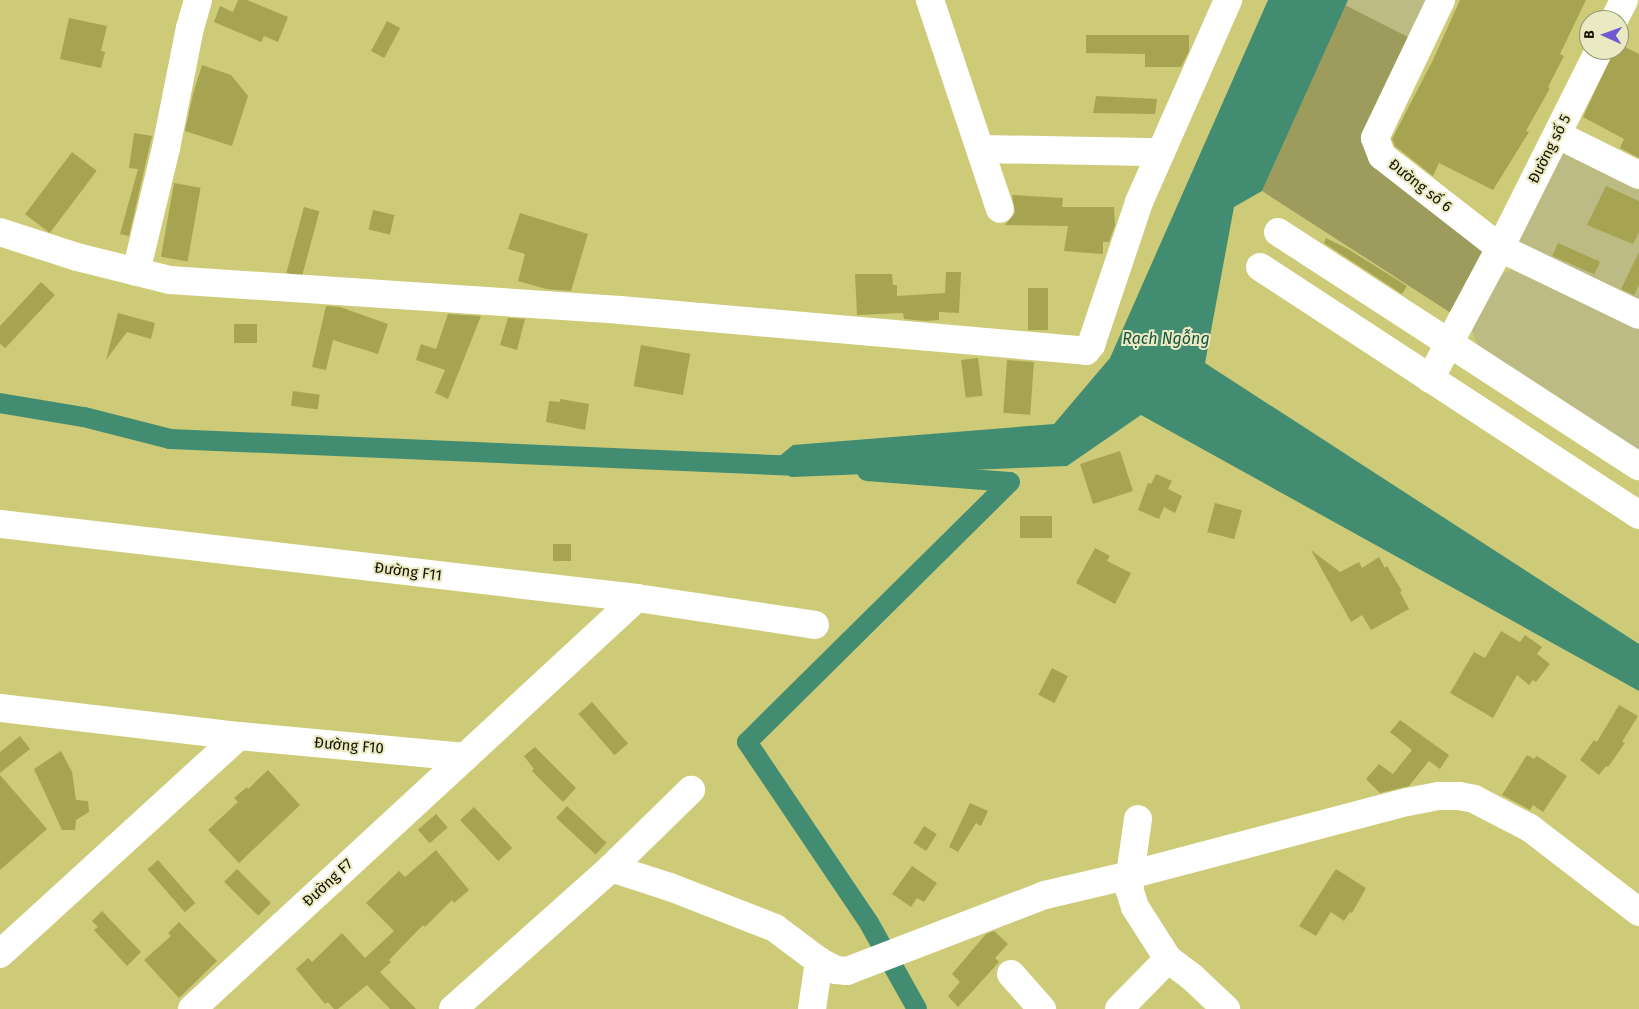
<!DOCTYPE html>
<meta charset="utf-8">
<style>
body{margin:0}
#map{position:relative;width:1639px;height:1009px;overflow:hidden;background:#cecb78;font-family:"Fira Sans",sans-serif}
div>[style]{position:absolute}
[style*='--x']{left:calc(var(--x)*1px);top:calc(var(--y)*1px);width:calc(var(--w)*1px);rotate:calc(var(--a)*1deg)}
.green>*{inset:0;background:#bcbb83}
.forest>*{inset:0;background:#9e9c5c}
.water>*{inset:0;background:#428c71}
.canal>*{height:20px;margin:-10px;padding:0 10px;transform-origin:10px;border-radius:10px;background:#428c71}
.building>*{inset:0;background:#a6a351;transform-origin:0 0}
.minor>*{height:28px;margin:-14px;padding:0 14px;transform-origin:14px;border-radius:14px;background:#fff}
span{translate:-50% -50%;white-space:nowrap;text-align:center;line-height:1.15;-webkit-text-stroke:4px #eaeac2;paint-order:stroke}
.street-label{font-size:15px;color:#131200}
.water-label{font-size:16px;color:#18533f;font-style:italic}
.north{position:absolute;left:1579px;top:10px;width:50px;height:50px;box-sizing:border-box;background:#eaeac2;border:1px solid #949474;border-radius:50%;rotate:272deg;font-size:14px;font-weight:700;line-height:20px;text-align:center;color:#131200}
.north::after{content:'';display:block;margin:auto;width:18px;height:22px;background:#6f5ad4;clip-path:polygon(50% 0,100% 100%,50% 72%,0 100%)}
</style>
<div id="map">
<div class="green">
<div style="clip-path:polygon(1348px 0,1427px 0,1408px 37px,1345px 5px)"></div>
<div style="clip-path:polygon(1568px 147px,1639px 182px,1639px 310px,1514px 240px,1559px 152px)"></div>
<div style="clip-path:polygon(1523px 268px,1639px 320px,1639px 456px,1479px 351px,1472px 329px,1499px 276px,1510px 270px)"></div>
</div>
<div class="forest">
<div style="clip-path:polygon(1345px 5px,1408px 37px,1370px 131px,1482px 246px,1482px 262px,1451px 313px,1262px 191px)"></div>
</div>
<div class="water">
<div style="clip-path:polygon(1268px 0,1348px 0,1262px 191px,1234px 207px,1205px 363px,1639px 644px,1639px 691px,1141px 415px,1067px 466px,791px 477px,770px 464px,793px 445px,1054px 424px,1110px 358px)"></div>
</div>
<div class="canal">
<div style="--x:0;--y:403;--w:85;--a:9.5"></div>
<div style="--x:84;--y:417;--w:89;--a:14.3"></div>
<div style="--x:170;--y:439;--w:629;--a:2.46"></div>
<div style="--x:867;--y:471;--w:143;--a:4.4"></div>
<div style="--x:1010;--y:482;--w:370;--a:135.3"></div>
<div style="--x:747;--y:742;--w:218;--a:56"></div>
<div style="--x:869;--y:923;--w:98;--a:60.8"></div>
</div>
<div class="building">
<div style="clip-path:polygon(238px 0,247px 0,288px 17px,278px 42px,264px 36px,261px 42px,214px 22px,220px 6px,233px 12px)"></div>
<div style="clip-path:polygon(1460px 0,1586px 0,1560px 54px,1564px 56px,1548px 87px,1550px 88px,1526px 131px,1529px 132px,1493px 190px,1439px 163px,1433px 176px,1395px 146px,1392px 139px,1433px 60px)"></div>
<div style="clip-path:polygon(69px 18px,107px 26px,101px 51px,105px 52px,101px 68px,60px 59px)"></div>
<div style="left:387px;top:21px;width:15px;height:34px;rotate:28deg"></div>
<div style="clip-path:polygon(1086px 35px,1189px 35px,1189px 51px,1181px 67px,1145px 67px,1145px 54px,1086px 53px)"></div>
<div style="clip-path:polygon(1619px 44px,1639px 54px,1639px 158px,1620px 148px,1624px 139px,1583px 117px,1614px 50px,1619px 50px)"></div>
<div style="clip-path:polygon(202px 65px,231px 75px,248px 96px,232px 146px,185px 131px,193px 94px)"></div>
<div style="clip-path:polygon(1096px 96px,1157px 99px,1155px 114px,1093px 113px)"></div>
<div style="clip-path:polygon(134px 133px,152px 136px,129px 236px,120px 234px,138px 169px,129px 168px)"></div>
<div style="left:72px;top:152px;width:31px;height:78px;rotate:37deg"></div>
<div style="left:174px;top:183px;width:27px;height:75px;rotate:10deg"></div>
<div style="clip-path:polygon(1606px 186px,1639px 201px,1639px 232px,1633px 244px,1587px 225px)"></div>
<div style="clip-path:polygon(1012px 195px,1063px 198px,1062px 207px,1114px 207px,1115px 225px,1109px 242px,1103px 242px,1103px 254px,1064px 251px,1068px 226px,1005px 225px,1015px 213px)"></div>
<div style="left:304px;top:207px;width:16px;height:68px;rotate:15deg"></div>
<div style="left:373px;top:210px;width:22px;height:20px;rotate:13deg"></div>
<div style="clip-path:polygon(520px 213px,588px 234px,571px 291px,546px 289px,518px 281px,525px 254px,508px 249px)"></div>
<div style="clip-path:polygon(1326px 238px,1348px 249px,1407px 286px,1402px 294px,1324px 243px)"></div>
<div style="left:1558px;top:243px;width:46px;height:14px;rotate:24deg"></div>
<div style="clip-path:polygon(1639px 252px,1639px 285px,1634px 295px,1621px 289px)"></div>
<div style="clip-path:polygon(946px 272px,961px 272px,959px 313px,939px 312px,939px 320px,926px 321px,904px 319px,903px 313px,857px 315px,855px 274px,892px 274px,893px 285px,897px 285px,897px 296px,945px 293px)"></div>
<div style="left:41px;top:282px;width:19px;height:73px;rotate:43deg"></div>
<div style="left:1028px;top:288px;width:20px;height:42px"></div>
<div style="clip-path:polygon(326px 306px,340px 307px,388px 324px,378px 354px,333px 340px,326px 370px,312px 367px)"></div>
<div style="clip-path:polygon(118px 313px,155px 323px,151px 339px,127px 332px,106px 360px)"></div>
<div style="clip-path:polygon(448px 314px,481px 316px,448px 399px,435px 393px,445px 370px,416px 360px,421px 344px,436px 349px)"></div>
<div style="clip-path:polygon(508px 318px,525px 319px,517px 350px,500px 345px)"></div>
<div style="left:234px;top:324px;width:23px;height:19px"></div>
<div style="left:641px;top:345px;width:50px;height:42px;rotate:10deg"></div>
<div style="left:978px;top:358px;width:38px;height:17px;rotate:83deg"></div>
<div style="left:1007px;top:360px;width:27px;height:53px;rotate:4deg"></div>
<div style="left:293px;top:391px;width:27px;height:15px;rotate:8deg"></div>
<div style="clip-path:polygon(560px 399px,589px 404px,585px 430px,546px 422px,549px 401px,560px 402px)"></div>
<div style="left:1120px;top:451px;width:42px;height:42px;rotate:72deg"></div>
<div style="clip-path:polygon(1156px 474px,1172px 481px,1168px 489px,1182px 496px,1175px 513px,1164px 507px,1159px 519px,1138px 510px,1148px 483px,1151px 484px)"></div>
<div style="left:1215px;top:503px;width:28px;height:30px;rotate:15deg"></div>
<div style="left:1020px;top:516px;width:32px;height:22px"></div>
<div style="left:553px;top:544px;width:18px;height:17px"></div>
<div style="clip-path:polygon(1095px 548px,1110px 556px,1107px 561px,1131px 573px,1115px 604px,1076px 583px)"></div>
<div style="clip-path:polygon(1311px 550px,1340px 572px,1359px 562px,1362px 568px,1379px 557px,1385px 568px,1387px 566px,1402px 591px,1400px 592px,1409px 609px,1371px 630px,1362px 615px,1351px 622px)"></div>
<div style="clip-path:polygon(1501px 631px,1520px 642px,1525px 635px,1542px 647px,1537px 654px,1550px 664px,1536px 682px,1533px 680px,1529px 685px,1517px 675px,1493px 718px,1450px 693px,1474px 652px,1485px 658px)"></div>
<div style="left:1052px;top:668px;width:18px;height:30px;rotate:27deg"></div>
<div style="left:592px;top:702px;width:55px;height:18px;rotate:49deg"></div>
<div style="clip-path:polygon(1619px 705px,1638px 716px,1622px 742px,1625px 743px,1608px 767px,1606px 766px,1599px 775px,1580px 760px,1594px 740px,1597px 742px)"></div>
<div style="clip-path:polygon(1400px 720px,1449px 755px,1440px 769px,1429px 761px,1409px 786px,1380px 793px,1366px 779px,1379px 764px,1393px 774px,1412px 750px,1390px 732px)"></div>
<div style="clip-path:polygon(20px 736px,30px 749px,0 773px,0 752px)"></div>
<div style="clip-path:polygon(535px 747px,576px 788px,563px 802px,532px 771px,534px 769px,524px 756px)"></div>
<div style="clip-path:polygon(61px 751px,72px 772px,76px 800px,88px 801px,89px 812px,76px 820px,75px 830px,62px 830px,34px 769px)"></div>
<div style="clip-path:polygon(1527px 755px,1534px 759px,1537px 756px,1567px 776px,1543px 812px,1533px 805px,1530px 810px,1502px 795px)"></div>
<div style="clip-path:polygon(268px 770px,300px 805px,239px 863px,208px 830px,238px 802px,234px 798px,247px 787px,248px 789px)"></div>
<div style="clip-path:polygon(0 775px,47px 829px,0 870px)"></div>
<div style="clip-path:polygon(970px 803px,988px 811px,981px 826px,976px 823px,958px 852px,949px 847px)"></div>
<div style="left:567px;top:806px;width:54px;height:16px;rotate:43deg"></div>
<div style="left:474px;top:807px;width:56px;height:19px;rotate:47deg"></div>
<div style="left:436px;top:814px;width:18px;height:24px;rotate:49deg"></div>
<div style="left:924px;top:826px;width:15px;height:20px;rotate:32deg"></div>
<div style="clip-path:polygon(436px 850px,469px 890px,454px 903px,452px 900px,425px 927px,423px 925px,389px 960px,391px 962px,380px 972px,416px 1009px,390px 1009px,367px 985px,338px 1009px,334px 1009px,328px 1002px,325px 1004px,296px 969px,308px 958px,312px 962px,342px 933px,365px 958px,394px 931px,366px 903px,399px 871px,405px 877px)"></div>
<div style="left:158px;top:860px;width:57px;height:14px;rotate:49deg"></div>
<div style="clip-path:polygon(912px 866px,937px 883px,924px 902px,917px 898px,911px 907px,892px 894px)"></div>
<div style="left:237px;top:869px;width:48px;height:18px;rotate:45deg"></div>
<div style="clip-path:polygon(1336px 869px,1366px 888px,1352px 913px,1350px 912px,1344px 921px,1331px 912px,1316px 936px,1299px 926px)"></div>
<div style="clip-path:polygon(102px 911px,141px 952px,127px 966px,94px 930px,98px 927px,92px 921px)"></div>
<div style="clip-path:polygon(179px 922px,217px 961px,179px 998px,144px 960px,171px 936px,168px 933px)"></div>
<div style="clip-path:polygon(994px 931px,1008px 944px,995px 958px,999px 962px,958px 1007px,948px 996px,960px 982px,952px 974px,986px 934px)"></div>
</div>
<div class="minor">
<div style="--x:930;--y:0;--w:220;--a:71.5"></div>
<div style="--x:1441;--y:0;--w:153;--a:115.6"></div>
<div style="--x:1375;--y:138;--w:19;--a:69"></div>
<div style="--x:1382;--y:156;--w:150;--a:37.9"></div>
<div style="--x:1500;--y:248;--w:154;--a:25.7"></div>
<div style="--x:1614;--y:20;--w:22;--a:-63"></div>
<div style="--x:1558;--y:135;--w:90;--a:26.3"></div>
<div style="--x:981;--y:149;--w:180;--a:1"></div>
<div style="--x:0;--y:232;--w:81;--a:18"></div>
<div style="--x:77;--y:257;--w:96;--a:13.9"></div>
<div style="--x:170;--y:280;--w:451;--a:3.8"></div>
<div style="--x:620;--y:310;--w:468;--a:5"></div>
<div style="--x:1086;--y:351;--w:8;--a:-50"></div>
<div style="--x:1091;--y:345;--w:151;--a:-71.4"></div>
<div style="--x:1139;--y:202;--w:221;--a:-66.2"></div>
<div style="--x:1278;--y:232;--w:430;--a:33"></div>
<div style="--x:1260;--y:267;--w:453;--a:33.2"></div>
<div style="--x:136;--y:272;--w:128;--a:-76.4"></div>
<div style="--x:166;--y:148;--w:122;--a:-78.7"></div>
<div style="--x:190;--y:28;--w:29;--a:-74"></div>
<div style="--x:1430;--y:379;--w:149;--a:-61.9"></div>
<div style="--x:1500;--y:248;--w:221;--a:-63.4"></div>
<div style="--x:0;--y:524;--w:641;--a:6.63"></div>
<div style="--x:637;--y:598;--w:180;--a:8.6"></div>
<div style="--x:0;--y:708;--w:241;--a:6.7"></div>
<div style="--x:239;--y:736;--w:227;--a:5.3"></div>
<div style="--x:465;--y:757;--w:234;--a:-42.8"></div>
<div style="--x:1138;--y:819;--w:57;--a:98.1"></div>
<div style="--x:1130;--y:875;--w:16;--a:90"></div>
<div style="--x:1130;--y:891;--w:17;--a:73"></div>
<div style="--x:1135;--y:907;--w:62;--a:57.6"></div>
<div style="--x:1168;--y:959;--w:30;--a:37"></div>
<div style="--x:1192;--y:977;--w:47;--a:43.3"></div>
<div style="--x:611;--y:868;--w:62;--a:17.9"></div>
<div style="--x:670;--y:887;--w:113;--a:21.3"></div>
<div style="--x:775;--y:928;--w:55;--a:36.9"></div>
<div style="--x:819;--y:961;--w:19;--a:28"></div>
<div style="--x:836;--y:970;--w:11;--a:5"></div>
<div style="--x:847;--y:971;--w:212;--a:-21"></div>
<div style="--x:1045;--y:895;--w:87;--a:-13.2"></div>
<div style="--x:1130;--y:875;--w:286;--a:-14.8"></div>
<div style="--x:1407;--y:802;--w:32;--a:-11"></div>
<div style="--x:1438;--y:796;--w:21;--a:0"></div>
<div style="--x:1459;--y:796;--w:15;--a:11"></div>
<div style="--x:1474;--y:799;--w:63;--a:27.4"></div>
<div style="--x:1530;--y:828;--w:138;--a:37.6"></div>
<div style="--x:0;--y:954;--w:323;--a:-42.4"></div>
<div style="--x:1011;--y:974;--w:47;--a:48.5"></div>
<div style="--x:192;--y:1009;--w:372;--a:-42.7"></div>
<div style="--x:453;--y:1009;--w:212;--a:-41.7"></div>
<div style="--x:611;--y:868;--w:112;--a:-44.3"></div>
<div style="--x:812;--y:1009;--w:49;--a:-81.7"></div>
<div style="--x:1119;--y:1009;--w:70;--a:-45.6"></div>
</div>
<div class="street-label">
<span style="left:1550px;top:149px;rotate:-63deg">Đường số 5</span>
<span style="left:1420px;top:186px;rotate:38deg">Đường số 6</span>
<span style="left:408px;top:572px;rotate:7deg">Đường F11</span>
<span style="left:349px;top:746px;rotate:5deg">Đường F10</span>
<span style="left:328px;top:883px;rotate:-43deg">Đường F7</span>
</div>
<div class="water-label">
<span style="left:1166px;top:339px">Rạch Ngỗng</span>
</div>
<div class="north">B</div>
</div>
